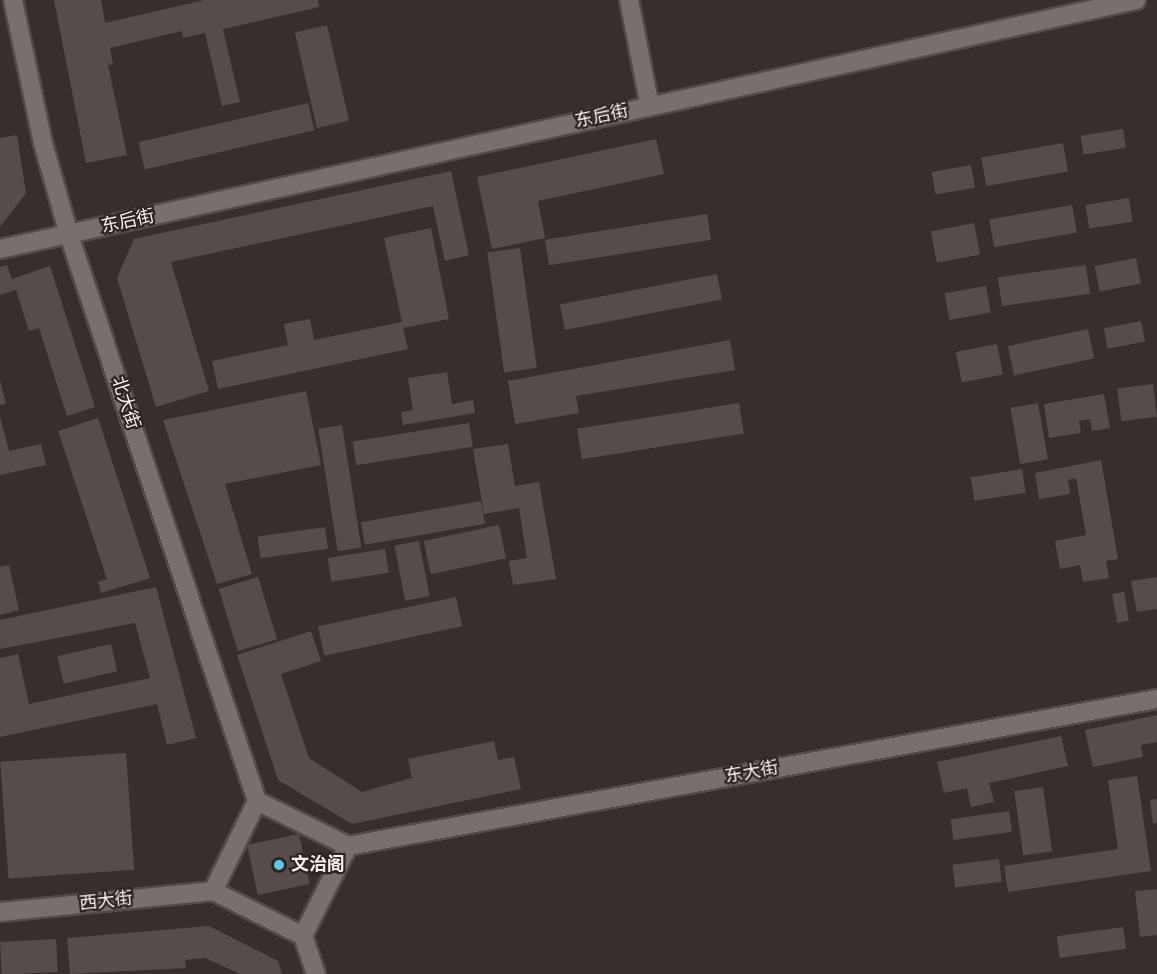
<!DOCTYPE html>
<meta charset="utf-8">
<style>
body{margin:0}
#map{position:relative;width:1157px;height:974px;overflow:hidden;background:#382f2d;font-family:Spectral,"Noto Sans SC",serif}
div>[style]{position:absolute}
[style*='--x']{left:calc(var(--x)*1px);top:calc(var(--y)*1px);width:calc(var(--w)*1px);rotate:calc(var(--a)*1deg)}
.building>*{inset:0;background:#564d4a;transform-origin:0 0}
.roads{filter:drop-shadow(2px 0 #534b49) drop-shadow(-2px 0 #534b49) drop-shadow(0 2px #534b49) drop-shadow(0 -2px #534b49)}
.minor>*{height:18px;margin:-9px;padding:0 9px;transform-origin:9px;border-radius:9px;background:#796f6c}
.dots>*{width:16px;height:16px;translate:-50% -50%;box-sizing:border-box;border:3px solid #2e2523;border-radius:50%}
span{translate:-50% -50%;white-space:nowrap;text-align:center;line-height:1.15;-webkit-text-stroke:4.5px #2e2523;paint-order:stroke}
.street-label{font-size:18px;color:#f7f1ef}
.poi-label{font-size:18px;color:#f7f1ef;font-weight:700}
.left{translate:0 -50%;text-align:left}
</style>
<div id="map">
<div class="building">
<div style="clip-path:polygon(54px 0,101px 0,105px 23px,204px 0,318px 0,319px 7px,223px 29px,240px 102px,222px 106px,205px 33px,183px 38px,182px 31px,110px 48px,113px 64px,108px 65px,127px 155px,86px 163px)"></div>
<div style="left:327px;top:25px;width:98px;height:33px;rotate:77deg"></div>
<div style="left:308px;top:103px;width:28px;height:174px;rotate:77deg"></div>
<div style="left:1123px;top:129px;width:19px;height:43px;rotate:81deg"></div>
<div style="clip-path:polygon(17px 135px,26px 193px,0 227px,0 138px)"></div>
<div style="clip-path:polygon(656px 139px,664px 174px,538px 201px,545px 238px,492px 249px,477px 177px)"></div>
<div style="left:1063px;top:143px;width:29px;height:83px;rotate:80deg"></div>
<div style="left:971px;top:165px;width:23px;height:40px;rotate:80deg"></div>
<div style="clip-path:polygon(451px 171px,469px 255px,445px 261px,433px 206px,171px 262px,209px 391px,156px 407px,117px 278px,134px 239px)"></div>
<div style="left:1129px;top:198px;width:24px;height:44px;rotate:81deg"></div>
<div style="left:1072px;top:205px;width:28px;height:84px;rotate:80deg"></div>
<div style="left:707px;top:214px;width:26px;height:164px;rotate:81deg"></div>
<div style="left:974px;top:223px;width:32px;height:44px;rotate:79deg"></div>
<div style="clip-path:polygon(431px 228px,449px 319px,403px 328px,408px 349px,218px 389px,212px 361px,288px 345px,284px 324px,310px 319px,314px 340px,402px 322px,384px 238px)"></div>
<div style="left:520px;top:248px;width:121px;height:33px;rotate:82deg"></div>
<div style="left:1136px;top:258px;width:26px;height:42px;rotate:79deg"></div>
<div style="clip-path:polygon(7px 265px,12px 279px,50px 266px,95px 407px,67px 416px,39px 328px,29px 331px,16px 290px,0 295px,0 267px)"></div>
<div style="left:1086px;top:265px;width:29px;height:89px;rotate:82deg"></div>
<div style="left:717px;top:274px;width:26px;height:160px;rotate:79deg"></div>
<div style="left:986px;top:286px;width:27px;height:42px;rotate:80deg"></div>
<div style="left:1141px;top:321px;width:21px;height:38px;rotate:79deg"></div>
<div style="left:1088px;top:329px;width:30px;height:82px;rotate:78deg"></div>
<div style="clip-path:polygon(730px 340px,735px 370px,576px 396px,579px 413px,515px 424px,508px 381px)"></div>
<div style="left:997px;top:344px;width:31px;height:42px;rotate:79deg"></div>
<div style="clip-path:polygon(447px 372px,452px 404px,473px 400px,475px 413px,403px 425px,401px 412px,413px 410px,408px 378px)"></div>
<div style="clip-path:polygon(0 380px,6px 404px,0 405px)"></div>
<div style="left:1153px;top:384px;width:33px;height:36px;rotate:83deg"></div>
<div style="clip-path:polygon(306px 391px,321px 465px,225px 484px,252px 574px,217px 584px,163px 420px)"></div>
<div style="clip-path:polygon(1104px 394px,1110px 428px,1092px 431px,1090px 419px,1079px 421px,1081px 433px,1049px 438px,1044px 404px)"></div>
<div style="left:739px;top:403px;width:31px;height:164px;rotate:81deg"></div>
<div style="left:1038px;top:403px;width:57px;height:28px;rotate:80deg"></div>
<div style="clip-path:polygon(0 417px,9px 451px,41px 444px,46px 465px,0 475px)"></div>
<div style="clip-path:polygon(98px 418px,150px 578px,101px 593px,98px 582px,107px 579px,58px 431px)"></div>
<div style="left:469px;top:423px;width:24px;height:118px;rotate:81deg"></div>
<div style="left:342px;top:425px;width:124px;height:24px;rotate:81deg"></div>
<div style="clip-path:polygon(508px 444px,515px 486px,539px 482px,556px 579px,513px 585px,509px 561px,527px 558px,519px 508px,484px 514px,473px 449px)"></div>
<div style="clip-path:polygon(1101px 460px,1118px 559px,1106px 561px,1109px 578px,1083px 582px,1080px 565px,1060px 569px,1055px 541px,1086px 535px,1076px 478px,1068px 480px,1070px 494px,1039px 499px,1035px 473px)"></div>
<div style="left:1022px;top:469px;width:24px;height:52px;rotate:81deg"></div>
<div style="left:481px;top:501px;width:23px;height:122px;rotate:80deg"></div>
<div style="left:499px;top:525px;width:34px;height:77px;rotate:78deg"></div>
<div style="left:325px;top:527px;width:22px;height:68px;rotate:82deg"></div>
<div style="left:419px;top:541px;width:56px;height:25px;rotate:79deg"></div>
<div style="left:385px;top:549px;width:24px;height:58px;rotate:81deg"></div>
<div style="clip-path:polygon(9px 565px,19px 610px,0 615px,0 567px)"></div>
<div style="left:258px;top:577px;width:65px;height:41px;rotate:73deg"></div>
<div style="clip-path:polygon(1157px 577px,1157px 609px,1137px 612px,1131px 581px)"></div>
<div style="clip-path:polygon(156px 587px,196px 738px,167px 745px,157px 704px,0 737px,0 658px,18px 654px,29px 704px,150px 678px,135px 623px,0 649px,0 620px)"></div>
<div style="left:1124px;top:592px;width:29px;height:12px;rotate:80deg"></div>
<div style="left:456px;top:597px;width:30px;height:141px;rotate:78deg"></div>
<div style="clip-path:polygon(311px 631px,321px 661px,281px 674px,309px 758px,362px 792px,412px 778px,408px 759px,494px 741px,498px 760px,514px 757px,521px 789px,352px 824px,278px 780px,237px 655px)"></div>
<div style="left:111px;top:644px;width:28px;height:55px;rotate:77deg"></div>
<div style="clip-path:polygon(1157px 715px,1157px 742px,1141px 745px,1143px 757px,1093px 767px,1085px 730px)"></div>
<div style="clip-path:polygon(1061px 736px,1068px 766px,989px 783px,994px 802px,971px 807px,967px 788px,944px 793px,937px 762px)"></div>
<div style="left:126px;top:753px;width:117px;height:126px;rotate:86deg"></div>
<div style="clip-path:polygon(1137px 776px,1151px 871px,1008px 892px,1004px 866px,1118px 849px,1108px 780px)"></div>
<div style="left:1043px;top:787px;width:65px;height:29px;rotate:82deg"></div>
<div style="clip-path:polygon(1157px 799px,1157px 823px,1153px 824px,1150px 800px)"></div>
<div style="left:1009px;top:811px;width:21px;height:59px;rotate:82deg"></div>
<div style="left:299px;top:834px;width:51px;height:53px;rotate:78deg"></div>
<div style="left:999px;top:859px;width:23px;height:47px;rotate:83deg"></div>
<div style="clip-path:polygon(1157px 889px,1157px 935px,1140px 937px,1135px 891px)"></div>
<div style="clip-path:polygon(209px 926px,278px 961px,282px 974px,240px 974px,205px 958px,185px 960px,186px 968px,70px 974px,67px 938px)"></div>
<div style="left:1123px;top:927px;width:22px;height:67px;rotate:82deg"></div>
<div style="left:56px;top:939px;width:33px;height:56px;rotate:87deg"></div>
</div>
<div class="roads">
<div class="minor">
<div style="--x:13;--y:0;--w:146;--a:78.2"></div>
<div style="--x:43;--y:143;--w:96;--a:74.2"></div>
<div style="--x:69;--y:235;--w:596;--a:71.63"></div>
<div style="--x:629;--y:0;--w:109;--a:78.9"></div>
<div style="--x:0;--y:249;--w:1163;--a:-12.36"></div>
<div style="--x:257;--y:801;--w:102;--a:26.3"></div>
<div style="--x:348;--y:846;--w:101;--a:116.6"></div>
<div style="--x:303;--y:936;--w:101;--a:-153.4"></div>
<div style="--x:213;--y:891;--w:100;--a:-63.9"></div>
<div style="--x:348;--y:846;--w:822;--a:-10.3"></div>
<div style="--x:0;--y:912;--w:214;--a:-5.6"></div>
<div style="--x:303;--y:936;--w:40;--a:71.1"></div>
</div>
</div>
<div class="dots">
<div style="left:279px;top:865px;background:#5ac8e6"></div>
</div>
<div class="street-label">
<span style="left:602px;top:117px;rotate:-12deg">东后街</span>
<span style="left:128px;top:222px;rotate:-12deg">东后街</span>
<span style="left:125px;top:403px;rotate:72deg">北大街</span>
<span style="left:752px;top:773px;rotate:-10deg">东大街</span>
<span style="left:106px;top:902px;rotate:-6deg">西大街</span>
</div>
<div class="poi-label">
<span class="left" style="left:291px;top:865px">文治阁</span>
</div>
</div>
